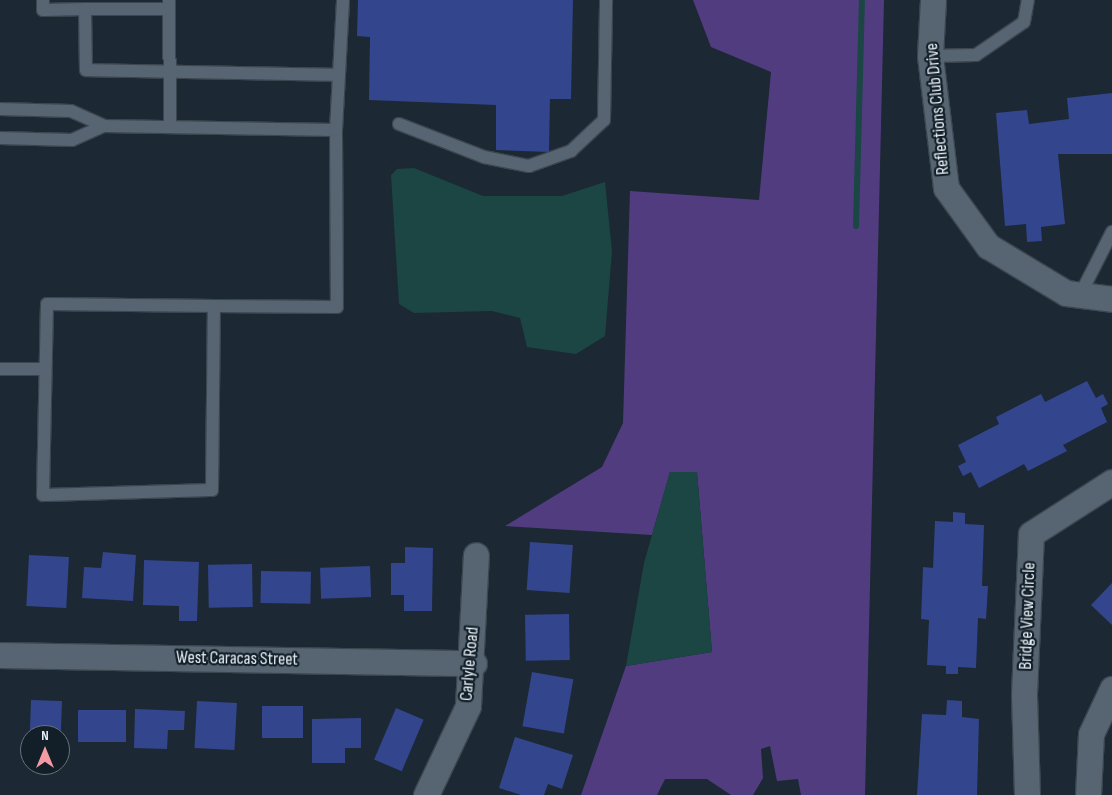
<!DOCTYPE html>
<style>
body{margin:0}
#map{position:relative;width:1112px;height:795px;overflow:hidden;background:#1c2833;font-family:"Sofia Sans Condensed",sans-serif}
div>[style]{position:absolute}
[style*='--x']{left:calc(var(--x)*1px);top:calc(var(--y)*1px);width:calc(var(--w)*1px);rotate:calc(var(--a)*1deg)}
.green>*{inset:0;background:#523c80}
.water>*{inset:0;background:#1b4644}
.stream>*{height:6px;margin:-3px;padding:0 3px;transform-origin:3px;border-radius:3px;background:#1b4644}
.building>*{inset:0;background:#33458c;transform-origin:0 0}
.roads{filter:drop-shadow(1px 0 #3c464f) drop-shadow(-1px 0 #3c464f) drop-shadow(0 1px #3c464f) drop-shadow(0 -1px #3c464f)}
.lane>*{height:12px;margin:-6px;padding:0 6px;transform-origin:6px;border-radius:6px;background:#566571}
.street>*{height:25px;margin:-12.5px;padding:0 12.5px;transform-origin:12.5px;border-radius:12.5px;background:#566571}
span{translate:-50% -50%;white-space:nowrap;text-align:center;line-height:1.15;-webkit-text-stroke:4.5px #121f29;paint-order:stroke}
.street-label{font-size:18px;color:#e6eef5}
.north{position:absolute;left:20px;top:725px;width:50px;height:50px;box-sizing:border-box;background:#121f29;border:1px solid #67727b;border-radius:50%;rotate:0deg;font-size:14px;font-weight:700;line-height:20px;text-align:center;color:#e6eef5}
.north::after{content:'';display:block;margin:auto;width:18px;height:22px;background:#f49aa3;clip-path:polygon(50% 0,100% 100%,50% 72%,0 100%)}
</style>
<div id="map">
<div class="green">
<div style="clip-path:polygon(693px 0,884px 0,865px 795px,801px 795px,798px 779px,777px 781px,770px 746px,761px 749px,763px 778px,753px 795px,731px 795px,707px 779px,665px 779px,657px 795px,581px 795px,626px 666px,712px 652px,697px 472px,670px 472px,652px 535px,505px 526px,602px 467px,623px 423px,630px 191px,759px 200px,771px 72px,711px 47px)"></div>
</div>
<div class="water">
<div style="clip-path:polygon(414px 168px,483px 196px,562px 196px,605px 182px,612px 251px,605px 336px,576px 354px,527px 347px,520px 318px,492px 311px,414px 313px,399px 304px,391px 175px,397px 169px)"></div>
<div style="clip-path:polygon(670px 472px,697px 472px,712px 652px,626px 666px,644px 563px)"></div>
</div>
<div class="stream">
<div style="--x:856;--y:226;--w:226;--a:-88.5"></div>
</div>
<div class="building">
<div style="clip-path:polygon(358px 0,573px 0,571px 99px,550px 99px,549px 152px,496px 150px,496px 105px,369px 100px,370px 37px,357px 36px)"></div>
<div style="clip-path:polygon(1112px 93px,1112px 154px,1058px 154px,1065px 224px,1041px 227px,1042px 241px,1027px 242px,1026px 224px,1005px 226px,996px 113px,1027px 110px,1029px 124px,1069px 119px,1067px 98px)"></div>
<div style="clip-path:polygon(1087px 381px,1096px 398px,1103px 394px,1108px 404px,1101px 408px,1107px 422px,1063px 445px,1067px 451px,1028px 471px,1024px 464px,979px 488px,971px 472px,963px 476px,958px 466px,966px 462px,958px 445px,999px 424px,996px 417px,1041px 394px,1045px 402px)"></div>
<div style="clip-path:polygon(953px 512px,965px 513px,965px 524px,984px 525px,982px 586px,988px 586px,986px 619px,978px 618px,976px 668px,958px 667px,958px 674px,946px 674px,946px 666px,927px 665px,929px 620px,921px 619px,923px 567px,933px 568px,935px 521px,953px 522px)"></div>
<div style="left:530px;top:542px;width:43px;height:48px;rotate:4deg"></div>
<div style="clip-path:polygon(405px 547px,433px 548px,432px 611px,404px 611px,404px 595px,391px 595px,391px 563px,405px 563px)"></div>
<div style="clip-path:polygon(103px 552px,136px 555px,133px 601px,82px 598px,84px 567px,101px 568px)"></div>
<div style="left:29px;top:555px;width:40px;height:51px;rotate:3deg"></div>
<div style="clip-path:polygon(144px 560px,199px 562px,197px 621px,179px 621px,179px 606px,143px 605px)"></div>
<div style="left:252px;top:564px;width:43px;height:44px;rotate:89deg"></div>
<div style="left:370px;top:566px;width:31px;height:50px;rotate:88deg"></div>
<div style="left:261px;top:571px;width:50px;height:32px;rotate:1deg"></div>
<div style="clip-path:polygon(1112px 583px,1112px 625px,1091px 605px)"></div>
<div style="left:569px;top:614px;width:46px;height:44px;rotate:89deg"></div>
<div style="left:532px;top:672px;width:42px;height:55px;rotate:10deg"></div>
<div style="left:31px;top:700px;width:31px;height:35px;rotate:2deg"></div>
<div style="clip-path:polygon(947px 700px,962px 701px,962px 717px,979px 719px,977px 795px,917px 795px,922px 714px,946px 715px)"></div>
<div style="left:197px;top:701px;width:40px;height:47px;rotate:3deg"></div>
<div style="left:303px;top:706px;width:32px;height:41px;rotate:90deg"></div>
<div style="left:396px;top:708px;width:30px;height:56px;rotate:23deg"></div>
<div style="clip-path:polygon(135px 709px,185px 711px,184px 730px,168px 730px,167px 749px,134px 748px)"></div>
<div style="left:78px;top:710px;width:48px;height:32px"></div>
<div style="clip-path:polygon(361px 718px,361px 748px,345px 748px,345px 763px,312px 763px,312px 719px)"></div>
<div style="clip-path:polygon(515px 737px,573px 755px,562px 789px,548px 784px,544px 795px,521px 795px,499px 788px)"></div>
</div>
<div class="roads">
<div class="lane">
<div style="--x:43;--y:0;--w:10;--a:90"></div>
<div style="--x:43;--y:10;--w:42;--a:-1.4"></div>
<div style="--x:85;--y:9;--w:61;--a:89.1"></div>
<div style="--x:86;--y:70;--w:253;--a:1.1"></div>
<div style="--x:169;--y:0;--w:126;--a:89.5"></div>
<div style="--x:85;--y:9;--w:84;--a:0"></div>
<div style="--x:930;--y:56;--w:46;--a:-1.2"></div>
<div style="--x:976;--y:55;--w:58;--a:-34.5"></div>
<div style="--x:1024;--y:22;--w:22;--a:-80"></div>
<div style="--x:0;--y:109;--w:71;--a:1.6"></div>
<div style="--x:71;--y:111;--w:36;--a:24"></div>
<div style="--x:104;--y:126;--w:232;--a:1"></div>
<div style="--x:336;--y:130;--w:177;--a:89.7"></div>
<div style="--x:337;--y:307;--w:123;--a:-179.5"></div>
<div style="--x:214;--y:306;--w:167;--a:-179.3"></div>
<div style="--x:47;--y:304;--w:191;--a:91.2"></div>
<div style="--x:43;--y:495;--w:169;--a:-1.7"></div>
<div style="--x:212;--y:490;--w:184;--a:-89.4"></div>
<div style="--x:399;--y:124;--w:91;--a:21.2"></div>
<div style="--x:484;--y:157;--w:46;--a:11.3"></div>
<div style="--x:529;--y:166;--w:45;--a:-19.7"></div>
<div style="--x:571;--y:151;--w:45;--a:-43.2"></div>
<div style="--x:604;--y:120;--w:120;--a:-89"></div>
<div style="--x:336;--y:130;--w:130;--a:-86.9"></div>
<div style="--x:0;--y:138;--w:72;--a:1.6"></div>
<div style="--x:72;--y:140;--w:35;--a:-24"></div>
<div style="--x:1080;--y:295;--w:71;--a:-63.1"></div>
<div style="--x:0;--y:369;--w:45;--a:0"></div>
</div>
<div class="street">
<div style="--x:933;--y:0;--w:56;--a:93.1"></div>
<div style="--x:930;--y:56;--w:133;--a:83.1"></div>
<div style="--x:946;--y:188;--w:72;--a:54.1"></div>
<div style="--x:988;--y:246;--w:91;--a:31.1"></div>
<div style="--x:1066;--y:293;--w:46;--a:7.4"></div>
<div style="--x:0;--y:655;--w:474;--a:1"></div>
<div style="--x:426;--y:795;--w:98;--a:-64.7"></div>
<div style="--x:468;--y:706;--w:151;--a:-87"></div>
<div style="--x:1027;--y:795;--w:101;--a:-91.7"></div>
<div style="--x:1024;--y:694;--w:160;--a:-87.5"></div>
<div style="--x:1031;--y:534;--w:96;--a:-32.7"></div>
<div style="--x:1088;--y:795;--w:61;--a:-87.2"></div>
<div style="--x:1091;--y:734;--w:50;--a:-65"></div>
</div>
</div>
<div class="street-label">
<span style="left:938px;top:109px;rotate:-95deg">Reflections Club Drive</span>
<span style="left:1028px;top:616px;rotate:-88deg">Bridge View Circle</span>
<span style="left:237px;top:659px;rotate:1deg">West Caracas Street</span>
<span style="left:470px;top:664px;rotate:-85deg">Carlyle Road</span>
</div>
<div class="north">N</div>
</div>
